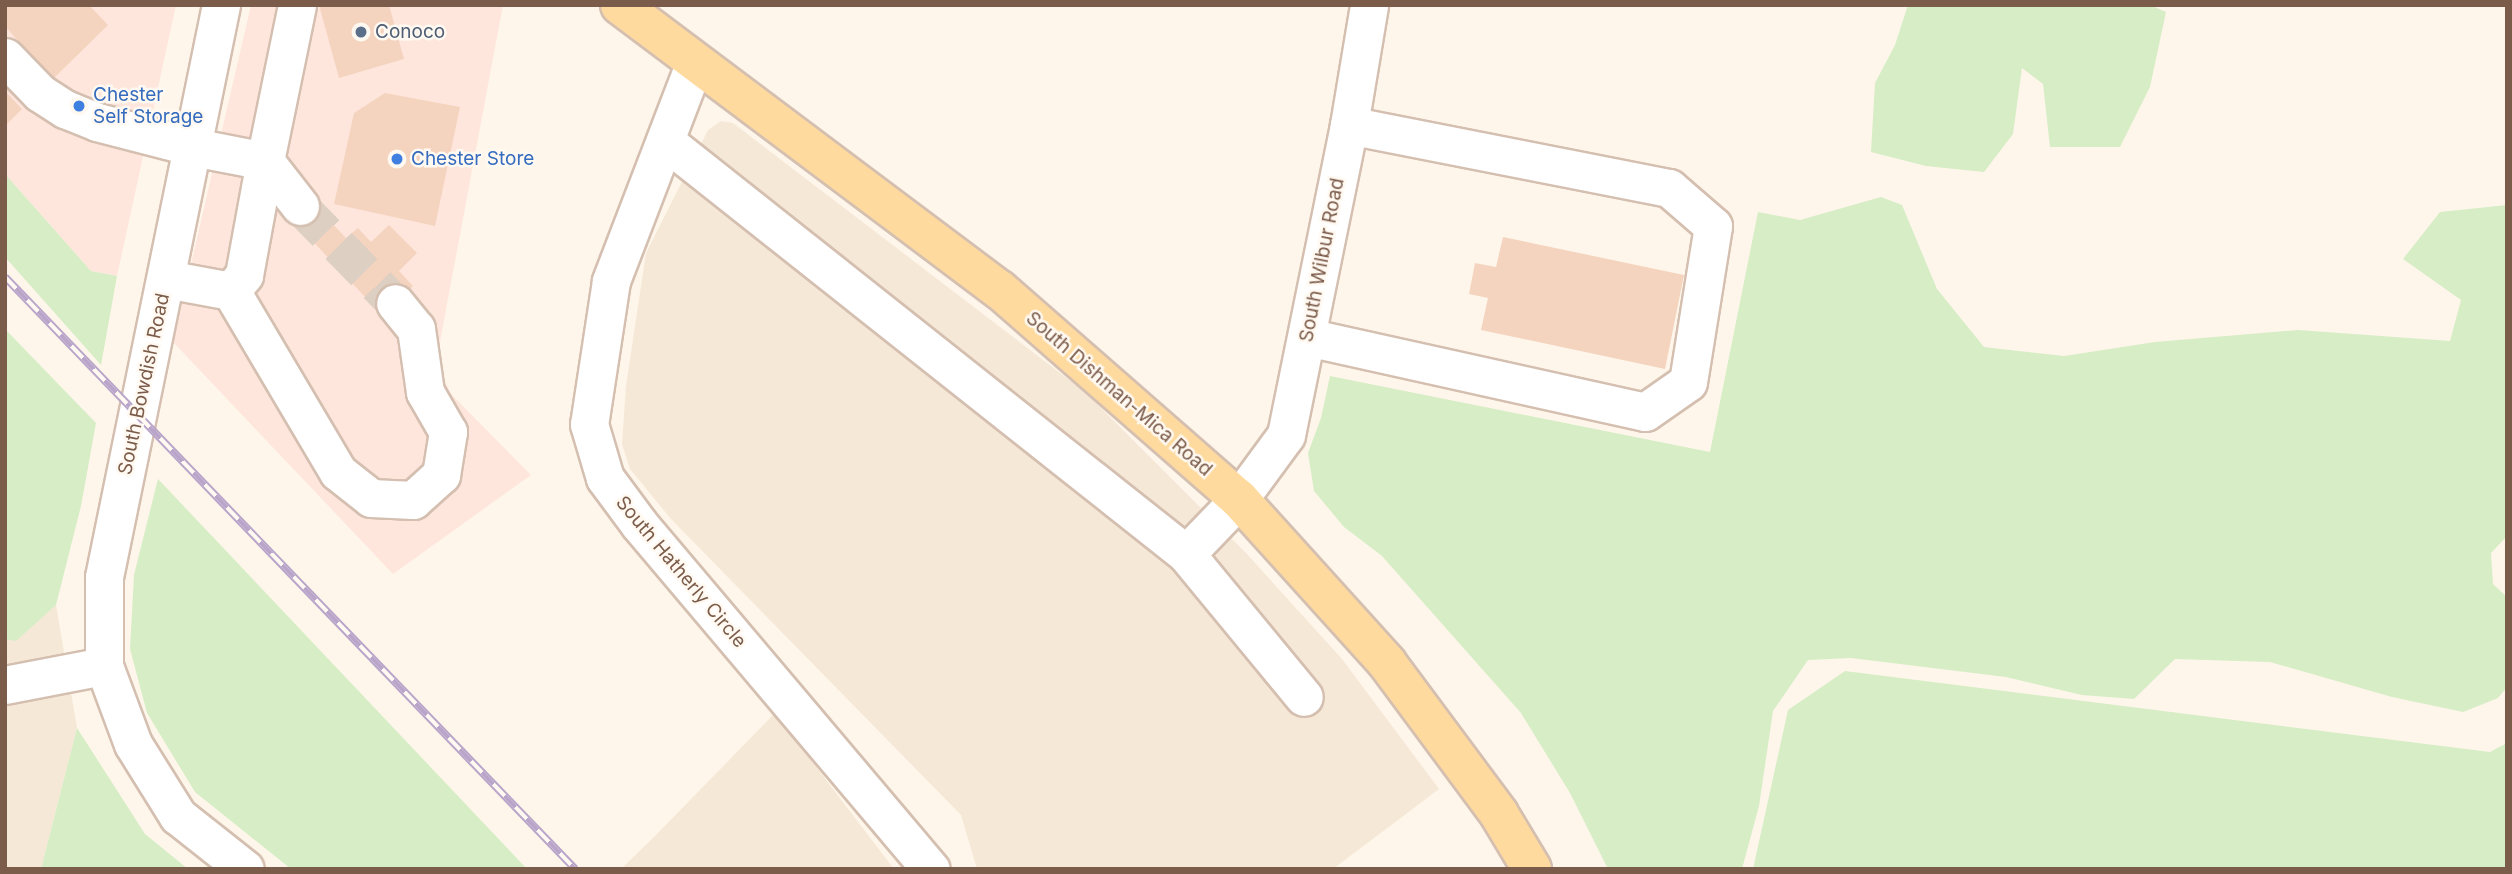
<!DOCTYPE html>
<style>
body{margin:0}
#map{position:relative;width:2512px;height:874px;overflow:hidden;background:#fef6ea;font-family:Inter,sans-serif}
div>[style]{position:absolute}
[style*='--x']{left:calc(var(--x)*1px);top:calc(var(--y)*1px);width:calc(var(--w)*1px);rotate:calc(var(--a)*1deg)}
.residential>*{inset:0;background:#f6e8d7}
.commercial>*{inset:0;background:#fee6dd}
.green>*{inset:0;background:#d6edc6}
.building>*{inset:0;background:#f5d4bf}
.minor-tunnel>*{height:37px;margin-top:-18.5px;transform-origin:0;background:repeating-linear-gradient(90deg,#ddcfc2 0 37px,transparent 0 55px)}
.roads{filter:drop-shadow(2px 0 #d4bfb0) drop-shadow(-2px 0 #d4bfb0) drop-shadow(0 2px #d4bfb0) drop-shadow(0 -2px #d4bfb0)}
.minor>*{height:37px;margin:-18.5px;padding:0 18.5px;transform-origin:18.5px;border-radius:18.5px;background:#fff}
.major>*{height:38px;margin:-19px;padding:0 19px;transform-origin:19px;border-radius:19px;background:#ffda9f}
.rail>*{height:8px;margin-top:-4px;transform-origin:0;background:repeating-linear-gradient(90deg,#fff9f1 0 16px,#b9a5ca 0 32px);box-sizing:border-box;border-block:2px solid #b9a5ca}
.dots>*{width:19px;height:19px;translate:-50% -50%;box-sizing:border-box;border:4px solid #fff9f1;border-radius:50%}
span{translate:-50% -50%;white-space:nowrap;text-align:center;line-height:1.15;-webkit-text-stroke:5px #fff9f1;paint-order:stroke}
.service-label{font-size:19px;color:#4e5e75}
.left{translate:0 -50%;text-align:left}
.shop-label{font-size:19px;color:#366cbe}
.street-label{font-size:19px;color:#7b5b4a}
.frame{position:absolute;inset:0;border:7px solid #7b5b4a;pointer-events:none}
</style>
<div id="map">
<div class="residential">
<div style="clip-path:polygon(721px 121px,733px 123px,1085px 392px,1247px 554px,1342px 659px,1439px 789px,1333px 869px,977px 869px,961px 815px,671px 519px,630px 469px,622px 444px,626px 386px,646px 253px,708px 130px)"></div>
<div style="clip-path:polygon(56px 605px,77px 728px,41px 869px,5px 869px,5px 639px,16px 640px)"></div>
<div style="clip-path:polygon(775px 713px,894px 869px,623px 867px,655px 836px)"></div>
</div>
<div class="commercial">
<div style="clip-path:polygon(5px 5px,176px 5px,117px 276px,91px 271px,5px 174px)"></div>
<div style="clip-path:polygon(251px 5px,503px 5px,436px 363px,451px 394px,531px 475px,393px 574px,173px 342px)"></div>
</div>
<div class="green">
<div style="clip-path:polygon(1908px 5px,2150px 5px,2166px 12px,2150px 87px,2120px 147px,2050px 147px,2043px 84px,2022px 68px,2013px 134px,1984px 172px,1926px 166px,1871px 152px,1875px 83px,1895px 45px)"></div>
<div style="clip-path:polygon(5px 174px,91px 271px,117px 276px,101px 365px,5px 257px)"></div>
<div style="clip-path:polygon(1881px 197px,1902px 205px,1937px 289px,1984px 347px,2064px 356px,2155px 342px,2298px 330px,2450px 341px,2461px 300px,2403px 259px,2440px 212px,2507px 205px,2507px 536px,2491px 553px,2493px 584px,2507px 597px,2507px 687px,2498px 698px,2463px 712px,2392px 697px,2270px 662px,2175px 659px,2134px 699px,2082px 695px,2006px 677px,1851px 658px,1808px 660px,1773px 711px,1759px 806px,1742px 869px,1608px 869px,1570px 793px,1521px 713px,1382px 556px,1344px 527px,1314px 491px,1308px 453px,1321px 418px,1330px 376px,1710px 452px,1758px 212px,1800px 220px)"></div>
<div style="clip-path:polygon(5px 329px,96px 423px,81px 506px,56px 605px,16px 641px,5px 639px)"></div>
<div style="clip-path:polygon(158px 479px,527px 869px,291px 869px,195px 792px,147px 713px,130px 649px,134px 575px)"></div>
<div style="clip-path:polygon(1845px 671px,2490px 752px,2507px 743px,2507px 869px,1753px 869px,1788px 710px)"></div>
<div style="clip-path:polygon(77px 728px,145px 834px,188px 869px,41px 869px)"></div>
</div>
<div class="building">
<div style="clip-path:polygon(5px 5px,89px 5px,108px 25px,52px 80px,5px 26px)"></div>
<div style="clip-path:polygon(319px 5px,389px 5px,404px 59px,339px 78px)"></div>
<div style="clip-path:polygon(5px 91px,22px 109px,5px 126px)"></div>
<div style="clip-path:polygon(385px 93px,460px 107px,435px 226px,334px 204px,354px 113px)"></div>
<div style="clip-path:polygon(308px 198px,346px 238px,358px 228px,371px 242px,389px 225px,417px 253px,399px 271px,413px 286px,382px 315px,289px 216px)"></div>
<div style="clip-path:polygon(1503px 237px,1684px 275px,1665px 369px,1481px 330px,1488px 298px,1469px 294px,1475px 263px,1496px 267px)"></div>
</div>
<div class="minor-tunnel">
<div style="--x:300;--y:206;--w:136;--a:45.6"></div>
</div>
<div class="roads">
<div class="minor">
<div style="--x:221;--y:5;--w:584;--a:101.56"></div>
<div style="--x:104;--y:577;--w:89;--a:90"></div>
<div style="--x:104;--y:666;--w:83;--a:69.6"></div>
<div style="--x:133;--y:744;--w:85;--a:58"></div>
<div style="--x:178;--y:816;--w:85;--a:38.3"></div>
<div style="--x:5;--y:57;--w:50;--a:45.8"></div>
<div style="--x:40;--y:93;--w:30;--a:33"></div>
<div style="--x:65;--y:109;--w:35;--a:22"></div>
<div style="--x:97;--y:122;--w:99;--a:14.6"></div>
<div style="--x:193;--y:147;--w:73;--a:11"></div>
<div style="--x:265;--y:161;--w:159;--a:-78.4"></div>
<div style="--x:695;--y:62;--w:235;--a:111"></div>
<div style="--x:611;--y:281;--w:145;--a:98.7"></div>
<div style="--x:589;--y:424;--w:56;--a:73.5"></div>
<div style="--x:605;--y:478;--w:57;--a:53.5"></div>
<div style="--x:639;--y:524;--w:452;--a:49.8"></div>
<div style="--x:665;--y:141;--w:665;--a:38.4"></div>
<div style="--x:1186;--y:554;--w:185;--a:50.5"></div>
<div style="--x:265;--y:161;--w:57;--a:52.1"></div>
<div style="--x:166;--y:279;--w:66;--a:10.5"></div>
<div style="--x:231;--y:291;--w:210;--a:59.4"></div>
<div style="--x:338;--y:472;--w:42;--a:38.2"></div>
<div style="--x:371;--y:498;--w:42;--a:2.7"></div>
<div style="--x:413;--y:500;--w:38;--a:-42"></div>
<div style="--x:441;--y:475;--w:44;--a:-80.8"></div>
<div style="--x:448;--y:432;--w:46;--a:-119.9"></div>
<div style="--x:425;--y:392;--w:64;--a:-98.1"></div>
<div style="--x:416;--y:329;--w:33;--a:-129"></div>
<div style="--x:231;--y:291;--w:21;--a:-51"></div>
<div style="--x:244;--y:275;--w:116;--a:-79.6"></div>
<div style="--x:1307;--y:337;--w:346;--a:12.5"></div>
<div style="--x:1645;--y:412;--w:52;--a:-34.9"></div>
<div style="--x:1688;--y:382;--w:158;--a:-80.9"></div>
<div style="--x:1713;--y:226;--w:58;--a:-139.2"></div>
<div style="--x:1669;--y:188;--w:326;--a:-168.9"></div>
<div style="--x:1186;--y:554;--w:76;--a:-46.1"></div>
<div style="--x:1239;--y:499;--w:79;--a:-53.7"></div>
<div style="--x:1286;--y:435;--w:316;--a:-78.5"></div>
<div style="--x:1349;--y:125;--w:122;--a:-80.5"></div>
<div style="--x:5;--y:685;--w:101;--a:-10.9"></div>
</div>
<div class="major">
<div style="--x:620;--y:5;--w:475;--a:36.9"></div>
<div style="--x:1000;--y:290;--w:317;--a:41.2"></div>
<div style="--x:1239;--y:499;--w:221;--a:47.9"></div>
<div style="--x:1387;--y:663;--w:188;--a:53.4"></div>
<div style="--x:1499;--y:814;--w:64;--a:59"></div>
</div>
</div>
<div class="rail">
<div style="--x:5;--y:277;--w:822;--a:46.08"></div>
</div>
<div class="dots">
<div style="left:361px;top:32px;background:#5c6f8a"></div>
<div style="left:79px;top:106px;background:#3f7fe0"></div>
<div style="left:397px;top:159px;background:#3f7fe0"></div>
</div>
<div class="service-label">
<span class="left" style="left:375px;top:32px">Conoco</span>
</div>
<div class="shop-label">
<span class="left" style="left:93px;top:106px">Chester<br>Self Storage</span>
<span class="left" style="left:411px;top:159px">Chester Store</span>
</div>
<div class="street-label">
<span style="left:1322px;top:260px;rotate:-79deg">South Wilbur Road</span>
<span style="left:144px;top:384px;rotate:-78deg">South Bowdish Road</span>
<span style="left:1119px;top:394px;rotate:41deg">South Dishman-Mica Road</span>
<span style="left:681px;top:572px;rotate:50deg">South Hatherly Circle</span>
</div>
<div class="frame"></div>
</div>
